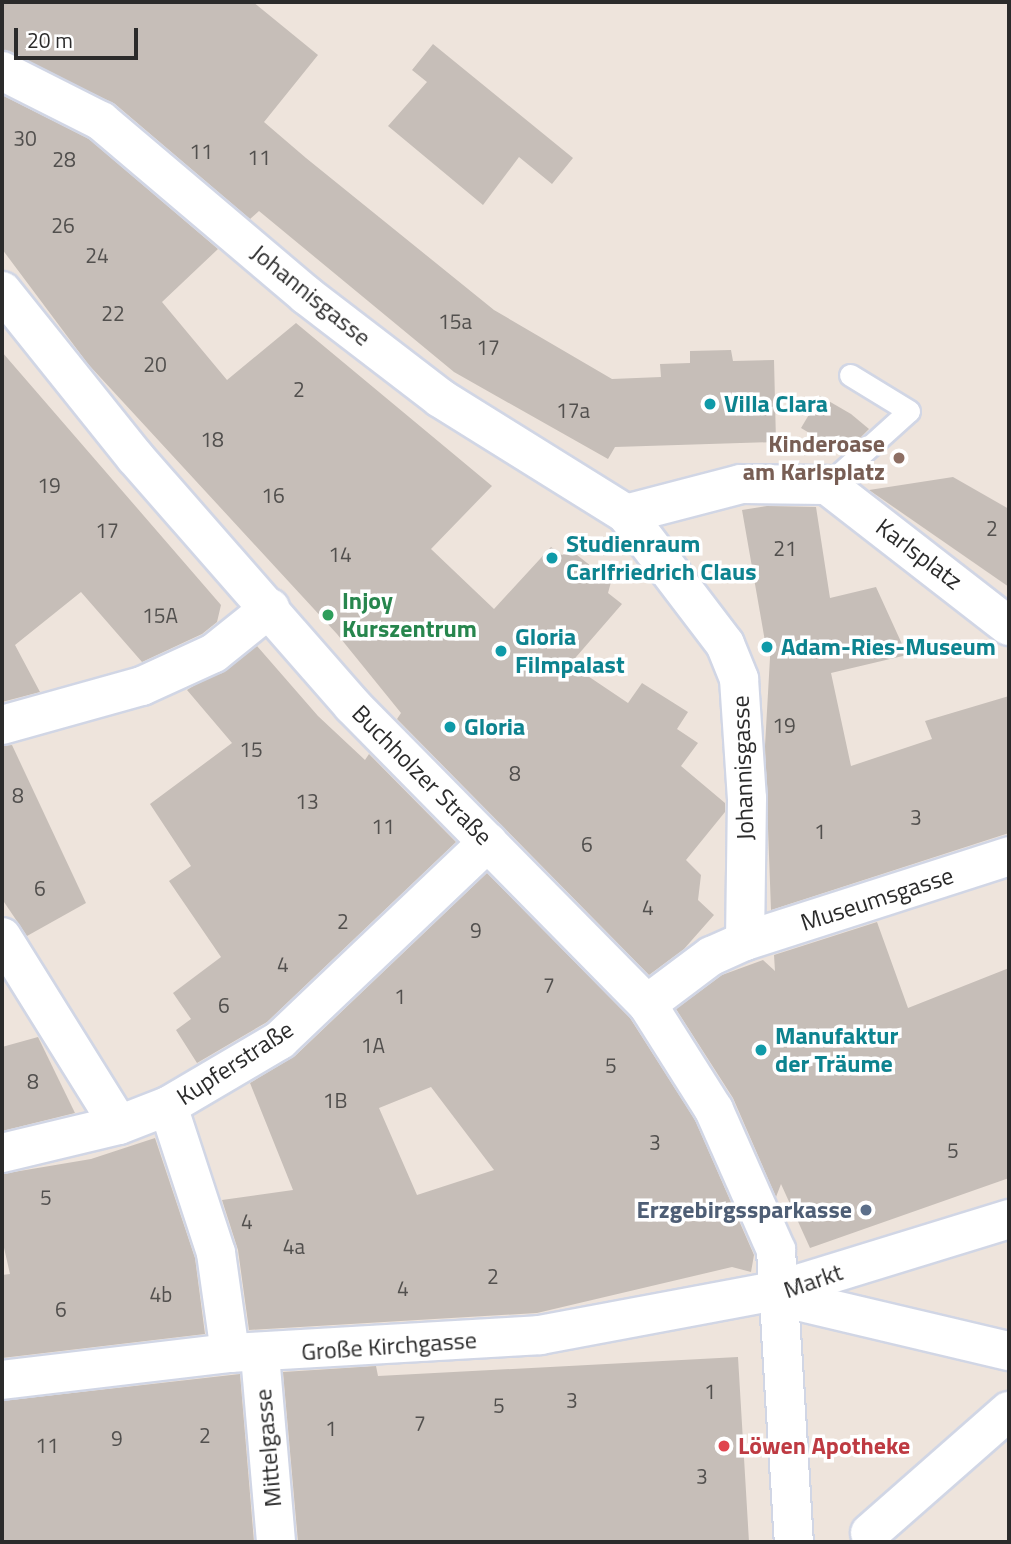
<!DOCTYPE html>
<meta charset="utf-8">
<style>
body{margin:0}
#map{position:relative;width:1011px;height:1544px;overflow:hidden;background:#eee4dc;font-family:"Titillium Web",sans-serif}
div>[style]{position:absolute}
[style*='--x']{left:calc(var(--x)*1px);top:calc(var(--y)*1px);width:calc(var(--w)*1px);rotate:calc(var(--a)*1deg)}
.building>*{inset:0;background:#c6beb8}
.roads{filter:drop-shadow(2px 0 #d1d6e5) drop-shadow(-2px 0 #d1d6e5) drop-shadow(0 2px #d1d6e5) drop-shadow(0 -2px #d1d6e5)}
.lane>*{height:21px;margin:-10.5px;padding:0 10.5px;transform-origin:10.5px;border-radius:10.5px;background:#fff}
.street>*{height:38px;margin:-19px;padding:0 19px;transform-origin:19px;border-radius:19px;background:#fff}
.dots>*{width:19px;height:19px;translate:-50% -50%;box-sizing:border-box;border:4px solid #fff;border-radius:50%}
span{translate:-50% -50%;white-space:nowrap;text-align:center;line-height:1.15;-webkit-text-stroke:7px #fff;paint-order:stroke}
.number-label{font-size:21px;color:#52504e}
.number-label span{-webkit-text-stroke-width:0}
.street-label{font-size:24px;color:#2b2b2b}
.culture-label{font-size:24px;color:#0d838f;font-weight:700}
.left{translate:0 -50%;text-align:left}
.education-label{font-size:24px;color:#785e54;font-weight:700}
.right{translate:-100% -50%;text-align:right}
.leisure-label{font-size:24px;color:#27864d;font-weight:700}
.service-label{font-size:24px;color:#4e5e75;font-weight:700}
.health-label{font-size:24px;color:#be3a42;font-weight:700}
.frame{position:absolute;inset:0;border:4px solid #2b2b2b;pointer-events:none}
.scale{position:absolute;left:14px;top:28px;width:124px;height:32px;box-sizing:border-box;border:4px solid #2b2b2b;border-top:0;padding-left:9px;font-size:21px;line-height:24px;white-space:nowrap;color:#2b2b2b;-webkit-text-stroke:5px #fff;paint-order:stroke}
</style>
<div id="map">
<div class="building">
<div style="clip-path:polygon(2px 2px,253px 2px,318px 55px,264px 122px,306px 158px,494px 310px,612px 379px,661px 377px,660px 364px,690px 363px,690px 351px,731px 350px,733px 361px,774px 360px,776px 442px,615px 447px,608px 459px,454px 372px,259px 211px,250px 219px,115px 104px,2px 49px)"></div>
<div style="clip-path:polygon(433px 44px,573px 158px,552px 184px,519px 157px,483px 205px,388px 126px,427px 82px,412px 70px)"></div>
<div style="clip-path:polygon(2px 95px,89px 139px,218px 249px,162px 302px,227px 380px,296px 323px,492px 486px,431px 549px,494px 609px,551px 547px,562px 555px,572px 551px,611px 582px,608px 593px,622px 604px,570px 664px,628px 703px,642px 683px,688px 712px,677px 729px,698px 743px,681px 766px,725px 803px,725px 812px,686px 860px,701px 875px,698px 900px,714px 915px,684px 949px,649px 975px,397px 719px,401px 713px,337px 634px,88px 364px,2px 249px)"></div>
<div style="clip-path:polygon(2px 352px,221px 605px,217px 622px,202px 634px,142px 662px,81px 592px,15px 645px,40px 692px,2px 702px)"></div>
<div style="clip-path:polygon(820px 396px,851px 414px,869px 429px,858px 440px,823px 441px,801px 428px)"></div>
<div style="clip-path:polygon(953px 477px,1009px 509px,1009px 587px,869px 490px)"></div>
<div style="clip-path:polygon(767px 506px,816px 507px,830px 598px,876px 587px,907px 655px,831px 673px,851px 766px,932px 739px,925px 721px,1009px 696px,1009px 833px,771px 910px,765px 746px,771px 640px,766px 647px,742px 510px)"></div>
<div style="clip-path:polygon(257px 646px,318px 716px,365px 760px,369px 754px,456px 842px,267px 1022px,197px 1063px,176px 1030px,191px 1019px,173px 993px,221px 957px,169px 881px,191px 866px,150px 804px,232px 743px,187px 690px)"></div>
<div style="clip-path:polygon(12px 745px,86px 903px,27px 936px,2px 899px,2px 746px)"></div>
<div style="clip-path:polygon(evenodd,487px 873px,630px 1018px,695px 1120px,754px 1255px,751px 1272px,732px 1267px,537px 1313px,249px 1330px,238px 1250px,222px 1200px,293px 1190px,250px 1083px,295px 1056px,487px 873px,431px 1087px,494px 1170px,417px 1195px,379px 1108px,431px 1087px)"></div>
<div style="clip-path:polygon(877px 922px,908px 1008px,1009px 968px,1009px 1178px,810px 1248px,781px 1184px,776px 1197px,733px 1098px,676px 1009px,722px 975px,763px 960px,775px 971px,774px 955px)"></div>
<div style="clip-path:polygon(38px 1037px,75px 1113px,2px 1131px,2px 1047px)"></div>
<div style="clip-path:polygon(155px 1138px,195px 1258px,205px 1334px,2px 1358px,2px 1275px,10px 1274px,2px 1239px,2px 1174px,91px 1159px)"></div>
<div style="clip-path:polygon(738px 1357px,749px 1542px,298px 1542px,283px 1372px,376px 1366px,378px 1376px)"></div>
<div style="clip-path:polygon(240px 1374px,254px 1542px,2px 1542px,2px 1401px)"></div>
</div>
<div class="roads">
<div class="lane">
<div style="--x:827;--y:485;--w:110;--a:-42.1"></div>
<div style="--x:909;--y:411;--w:69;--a:-148.6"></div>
</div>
<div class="street">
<div style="--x:2;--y:71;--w:111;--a:26.8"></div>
<div style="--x:101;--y:121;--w:269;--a:40.3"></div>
<div style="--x:306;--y:295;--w:169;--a:37.5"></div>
<div style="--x:440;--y:398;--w:219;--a:31.9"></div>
<div style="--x:626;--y:514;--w:163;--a:52.7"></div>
<div style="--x:725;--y:644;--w:38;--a:68"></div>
<div style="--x:739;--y:679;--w:119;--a:86.2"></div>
<div style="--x:747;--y:798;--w:143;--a:90.8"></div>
<div style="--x:745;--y:941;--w:37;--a:156"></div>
<div style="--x:711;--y:956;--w:80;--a:143.1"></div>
<div style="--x:2;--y:291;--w:213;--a:51.3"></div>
<div style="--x:135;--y:457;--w:330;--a:48.8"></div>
<div style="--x:352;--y:705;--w:420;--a:45.4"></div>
<div style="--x:647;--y:1004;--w:125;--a:57.7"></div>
<div style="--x:714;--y:1110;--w:153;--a:66.1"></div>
<div style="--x:776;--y:1250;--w:293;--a:86.5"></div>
<div style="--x:626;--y:514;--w:119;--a:-14.6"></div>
<div style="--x:741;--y:484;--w:86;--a:0.7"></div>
<div style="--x:827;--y:485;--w:230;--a:37.8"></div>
<div style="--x:2;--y:725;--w:145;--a:-15.6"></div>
<div style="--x:142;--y:686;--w:79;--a:-24.6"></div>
<div style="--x:214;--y:653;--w:72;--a:-38.8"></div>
<div style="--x:2;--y:937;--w:221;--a:58.1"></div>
<div style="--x:745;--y:941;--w:277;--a:-17.8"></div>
<div style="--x:168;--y:1106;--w:155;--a:71.9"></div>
<div style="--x:216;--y:1253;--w:101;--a:82"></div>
<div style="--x:2;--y:1153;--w:120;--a:-13.5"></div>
<div style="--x:119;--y:1125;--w:53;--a:-21.2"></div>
<div style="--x:168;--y:1106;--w:130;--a:-30.5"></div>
<div style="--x:280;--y:1040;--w:287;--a:-43.6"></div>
<div style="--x:801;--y:1302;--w:214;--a:13.3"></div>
<div style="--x:260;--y:1355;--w:188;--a:85.1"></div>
<div style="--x:2;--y:1380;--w:230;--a:-6.8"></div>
<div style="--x:230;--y:1353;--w:311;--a:-3.3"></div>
<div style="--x:540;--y:1335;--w:239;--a:-10.6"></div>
<div style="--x:775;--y:1291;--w:245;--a:-17.1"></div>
<div style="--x:870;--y:1533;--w:185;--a:-41.3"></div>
</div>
</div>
<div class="dots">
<div style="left:710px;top:404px;background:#0f9aa8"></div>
<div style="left:899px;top:458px;background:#8d6e63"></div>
<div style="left:552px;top:558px;background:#0f9aa8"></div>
<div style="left:328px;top:615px;background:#2e9e5b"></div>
<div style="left:767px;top:647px;background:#0f9aa8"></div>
<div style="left:501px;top:651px;background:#0f9aa8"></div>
<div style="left:450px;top:727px;background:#0f9aa8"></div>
<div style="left:761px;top:1050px;background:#0f9aa8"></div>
<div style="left:866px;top:1210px;background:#5c6f8a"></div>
<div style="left:724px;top:1446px;background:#e0444e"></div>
</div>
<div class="number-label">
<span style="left:25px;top:138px">30</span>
<span style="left:201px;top:151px">11</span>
<span style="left:259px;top:157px">11</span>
<span style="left:64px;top:159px">28</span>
<span style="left:63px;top:225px">26</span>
<span style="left:97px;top:255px">24</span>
<span style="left:113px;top:313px">22</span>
<span style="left:455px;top:321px">15a</span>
<span style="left:488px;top:347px">17</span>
<span style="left:155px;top:364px">20</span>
<span style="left:299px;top:389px">2</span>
<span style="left:573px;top:410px">17a</span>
<span style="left:212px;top:439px">18</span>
<span style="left:49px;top:485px">19</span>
<span style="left:273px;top:495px">16</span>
<span style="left:992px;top:528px">2</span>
<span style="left:107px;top:530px">17</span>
<span style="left:785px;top:548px">21</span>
<span style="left:340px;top:554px">14</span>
<span style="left:160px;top:615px">15A</span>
<span style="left:784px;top:725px">19</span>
<span style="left:251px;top:749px">15</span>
<span style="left:515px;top:773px">8</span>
<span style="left:18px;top:795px">8</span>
<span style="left:307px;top:801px">13</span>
<span style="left:916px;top:817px">3</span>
<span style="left:383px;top:826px">11</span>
<span style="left:820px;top:831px">1</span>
<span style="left:587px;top:844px">6</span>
<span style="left:40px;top:888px">6</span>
<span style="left:648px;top:907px">4</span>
<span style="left:343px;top:921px">2</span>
<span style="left:476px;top:930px">9</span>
<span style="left:283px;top:964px">4</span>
<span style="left:549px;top:985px">7</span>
<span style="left:400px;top:996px">1</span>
<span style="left:224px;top:1005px">6</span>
<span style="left:373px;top:1045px">1A</span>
<span style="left:611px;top:1065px">5</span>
<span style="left:33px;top:1081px">8</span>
<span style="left:335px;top:1100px">1B</span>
<span style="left:655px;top:1142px">3</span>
<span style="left:953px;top:1150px">5</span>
<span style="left:46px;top:1197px">5</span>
<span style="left:247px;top:1221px">4</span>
<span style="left:294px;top:1246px">4a</span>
<span style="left:493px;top:1276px">2</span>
<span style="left:403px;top:1288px">4</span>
<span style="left:161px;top:1294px">4b</span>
<span style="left:61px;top:1309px">6</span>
<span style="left:710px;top:1391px">1</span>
<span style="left:572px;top:1400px">3</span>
<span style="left:499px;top:1405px">5</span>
<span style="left:420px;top:1423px">7</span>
<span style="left:331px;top:1428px">1</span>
<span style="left:205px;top:1435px">2</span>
<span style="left:117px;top:1438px">9</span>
<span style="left:47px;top:1445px">11</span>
<span style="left:702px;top:1476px">3</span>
</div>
<div class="street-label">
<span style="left:311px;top:295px;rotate:39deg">Johannisgasse</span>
<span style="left:919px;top:554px;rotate:37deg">Karlsplatz</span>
<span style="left:743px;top:768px;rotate:-92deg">Johannisgasse</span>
<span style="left:422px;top:775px;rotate:45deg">Buchholzer Straße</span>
<span style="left:877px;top:899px;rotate:-18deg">Museumsgasse</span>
<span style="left:235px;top:1063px;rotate:-33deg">Kupferstraße</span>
<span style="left:813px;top:1281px;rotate:-19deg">Markt</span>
<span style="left:389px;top:1346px;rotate:-4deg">Große Kirchgasse</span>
<span style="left:268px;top:1448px;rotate:-95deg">Mittelgasse</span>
</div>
<div class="culture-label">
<span class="left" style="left:724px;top:404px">Villa Clara</span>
<span class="left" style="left:566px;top:558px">Studienraum<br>Carlfriedrich Claus</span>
<span class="left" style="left:515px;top:651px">Gloria<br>Filmpalast</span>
<span class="left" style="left:781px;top:647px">Adam-Ries-Museum</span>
<span class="left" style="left:464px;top:727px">Gloria</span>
<span class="left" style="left:775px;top:1050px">Manufaktur<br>der Träume</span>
</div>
<div class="education-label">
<span class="right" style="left:885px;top:458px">Kinderoase<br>am Karlsplatz</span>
</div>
<div class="leisure-label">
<span class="left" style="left:342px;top:615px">Injoy<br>Kurszentrum</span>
</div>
<div class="service-label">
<span class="right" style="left:852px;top:1210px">Erzgebirgssparkasse</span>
</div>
<div class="health-label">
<span class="left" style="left:738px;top:1446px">Löwen Apotheke</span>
</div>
<div class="frame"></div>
<div class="scale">20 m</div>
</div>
